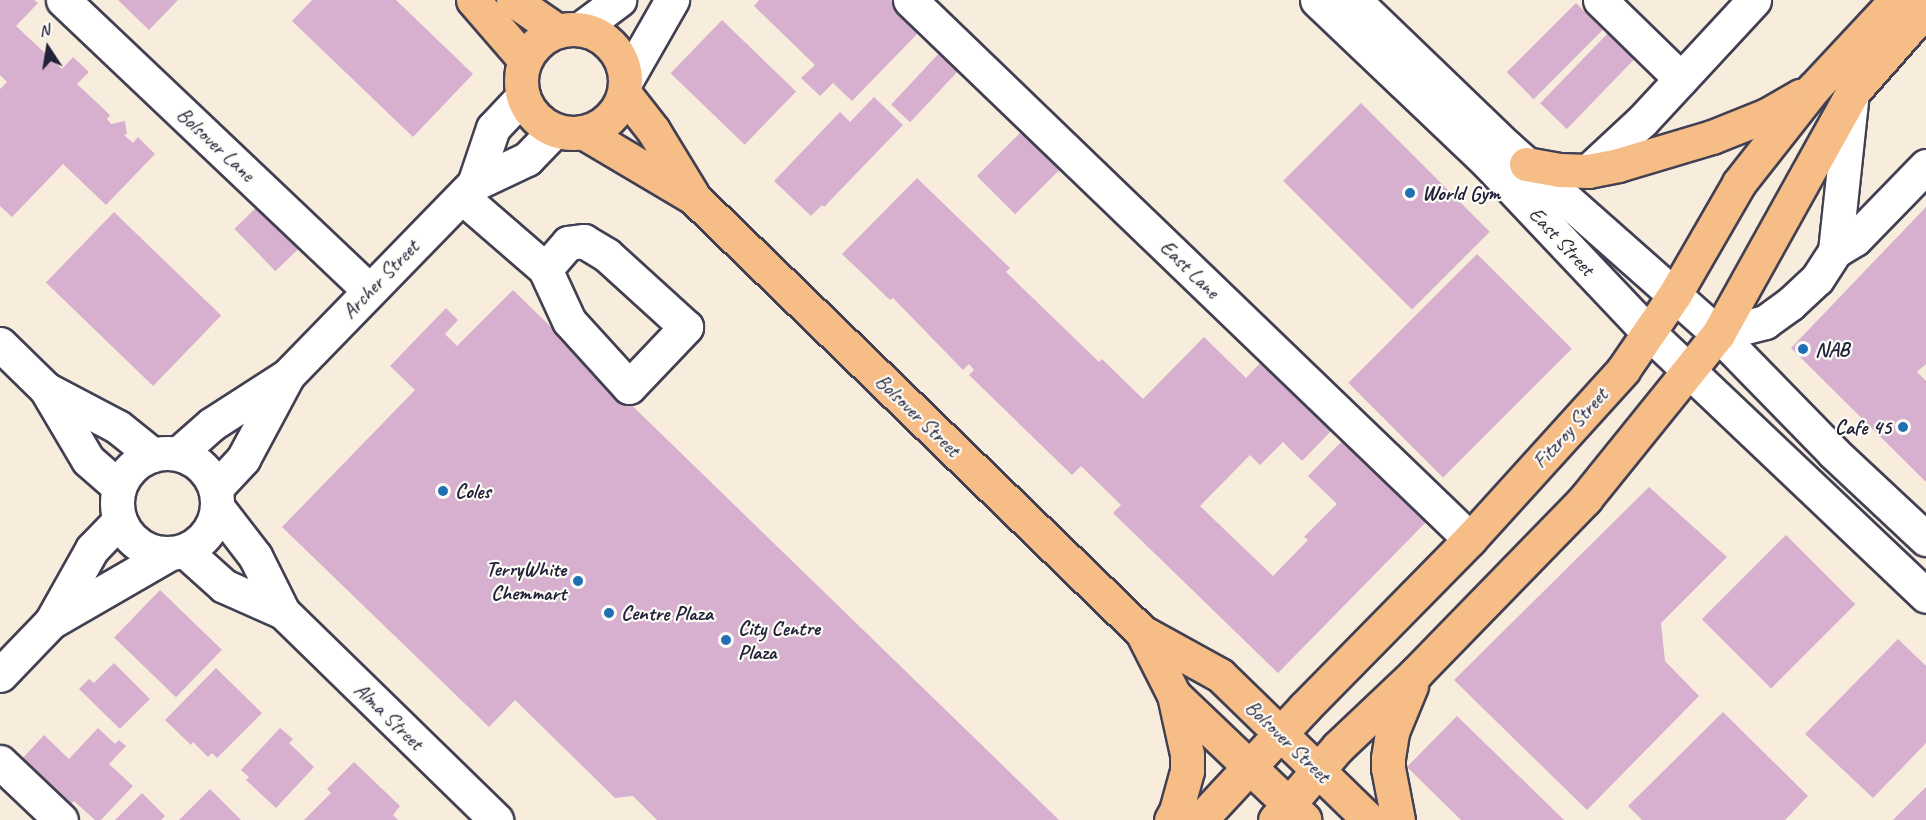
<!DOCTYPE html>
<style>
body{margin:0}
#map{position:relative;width:1926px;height:820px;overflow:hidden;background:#f8eddc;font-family:Caveat,sans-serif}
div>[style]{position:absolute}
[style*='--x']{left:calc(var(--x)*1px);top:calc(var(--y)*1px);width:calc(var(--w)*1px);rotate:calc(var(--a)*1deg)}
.building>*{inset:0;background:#d6b0ce;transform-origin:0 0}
.roads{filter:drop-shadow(2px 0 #424053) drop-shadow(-2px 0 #424053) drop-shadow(0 2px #424053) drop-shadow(0 -2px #424053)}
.minor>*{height:33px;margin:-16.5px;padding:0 16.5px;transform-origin:16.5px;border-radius:16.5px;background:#fff}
.minor>.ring{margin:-16.5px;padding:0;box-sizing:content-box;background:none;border:33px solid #fff;border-radius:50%}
.major>*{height:33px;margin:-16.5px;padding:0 16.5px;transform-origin:16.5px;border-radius:16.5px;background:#f6be86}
.major>.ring{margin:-16.5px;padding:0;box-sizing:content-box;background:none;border:33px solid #f6be86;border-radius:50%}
.dots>*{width:16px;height:16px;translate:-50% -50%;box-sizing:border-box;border:3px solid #fdfcf7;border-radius:50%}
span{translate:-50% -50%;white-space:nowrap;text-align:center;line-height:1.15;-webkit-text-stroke:4.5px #fdfcf7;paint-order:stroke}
.street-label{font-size:21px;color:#22223b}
.poi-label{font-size:21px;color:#22223b;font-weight:700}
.left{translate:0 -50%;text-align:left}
.right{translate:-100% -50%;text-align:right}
.north{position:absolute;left:18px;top:18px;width:60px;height:60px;-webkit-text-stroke:4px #fdfcf7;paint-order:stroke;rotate:348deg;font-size:16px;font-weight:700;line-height:24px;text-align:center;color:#22223b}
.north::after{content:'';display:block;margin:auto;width:21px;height:27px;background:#22223b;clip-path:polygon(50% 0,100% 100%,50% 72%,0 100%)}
</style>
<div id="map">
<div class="building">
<div style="clip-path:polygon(0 0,34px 0,38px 3px,16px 26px,62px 69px,73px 57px,89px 72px,77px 84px,110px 115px,107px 119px,111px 124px,125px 121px,127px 134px,124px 135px,133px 143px,138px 137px,155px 154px,106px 205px,63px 164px,12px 217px,0 206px,0 89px,7px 82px,0 75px)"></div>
<div style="clip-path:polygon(118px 0,178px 0,149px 30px)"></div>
<div style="clip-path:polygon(312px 0,396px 0,473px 74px,413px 137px,292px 21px)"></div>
<div style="clip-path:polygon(759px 0,891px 0,921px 30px,852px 101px,833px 83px,820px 96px,801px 78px,815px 65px,754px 6px)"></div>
<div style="left:1576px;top:3px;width:38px;height:98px;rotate:45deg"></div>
<div style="left:722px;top:20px;width:103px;height:74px;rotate:44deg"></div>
<div style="left:1609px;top:32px;width:37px;height:99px;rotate:44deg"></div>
<div style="left:943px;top:49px;width:26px;height:76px;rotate:43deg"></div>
<div style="clip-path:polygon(874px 97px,903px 125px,824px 207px,822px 205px,811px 216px,774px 181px,840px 112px,850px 122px)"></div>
<div style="left:1361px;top:103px;width:182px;height:110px;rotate:45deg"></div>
<div style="left:1025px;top:128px;width:54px;height:68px;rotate:45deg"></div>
<div style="clip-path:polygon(917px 178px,1010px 268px,1006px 272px,1099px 362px,1102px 359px,1143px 399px,1204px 337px,1246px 378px,1264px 359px,1334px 428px,1302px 461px,1283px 442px,1260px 465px,1250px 455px,1200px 506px,1273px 576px,1308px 540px,1304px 537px,1337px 504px,1308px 476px,1345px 438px,1429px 519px,1278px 673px,1113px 513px,1121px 505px,1081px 466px,1072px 475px,969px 375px,974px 370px,969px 364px,963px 370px,893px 298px,890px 300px,842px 254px)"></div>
<div style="left:261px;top:203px;width:59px;height:37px;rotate:46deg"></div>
<div style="clip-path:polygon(1926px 207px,1926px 364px,1917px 372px,1926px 381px,1926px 482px,1791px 348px)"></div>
<div style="left:114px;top:212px;width:149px;height:98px;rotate:44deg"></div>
<div style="left:1477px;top:254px;width:134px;height:182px;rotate:45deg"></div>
<div style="clip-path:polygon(513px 290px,1059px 820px,657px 820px,633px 796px,615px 798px,515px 700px,489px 727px,282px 527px,415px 390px,390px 366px,446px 308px,458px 320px,445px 334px,457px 346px)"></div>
<div style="clip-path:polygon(1649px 487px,1727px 557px,1661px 623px,1665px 661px,1699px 696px,1587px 810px,1454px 680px)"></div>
<div style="left:1786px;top:535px;width:98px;height:119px;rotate:45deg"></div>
<div style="left:160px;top:590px;width:86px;height:66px;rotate:44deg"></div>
<div style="clip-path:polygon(1898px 639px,1926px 666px,1926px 743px,1873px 798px,1805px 734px)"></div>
<div style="clip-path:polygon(114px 663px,150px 699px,120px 729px,79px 689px,89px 679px,94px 683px)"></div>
<div style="clip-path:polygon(216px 668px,262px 713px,217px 758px,212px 753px,208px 757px,193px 742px,191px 745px,165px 720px)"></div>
<div style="clip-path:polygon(1723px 712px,1808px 796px,1785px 820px,1642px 820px,1628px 806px)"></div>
<div style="clip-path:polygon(1457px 716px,1564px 820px,1461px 820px,1407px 767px)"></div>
<div style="clip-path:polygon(98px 728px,115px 744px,119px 740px,126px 746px,109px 764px,133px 786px,101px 820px,95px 820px,74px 801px,71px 804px,22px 759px,44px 735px,69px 759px)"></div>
<div style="clip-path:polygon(280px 728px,293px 739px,289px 743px,314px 767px,276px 808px,246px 780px,249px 777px,241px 770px)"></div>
<div style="clip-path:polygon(354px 762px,400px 806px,393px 815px,398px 820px,304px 820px,331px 793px,327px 789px)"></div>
<div style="clip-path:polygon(1926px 787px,1926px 820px,1893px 820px)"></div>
<div style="clip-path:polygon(210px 789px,241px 820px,179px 820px)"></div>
<div style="clip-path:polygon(142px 793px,165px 816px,161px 820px,115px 820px)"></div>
</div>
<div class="roads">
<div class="minor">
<div style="--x:63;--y:0;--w:422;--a:43.5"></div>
<div style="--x:910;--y:0;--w:777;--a:43.91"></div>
<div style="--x:1317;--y:0;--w:238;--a:43.6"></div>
<div style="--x:1489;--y:164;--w:231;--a:46.6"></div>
<div style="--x:1648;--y:332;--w:383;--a:43.5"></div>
<div style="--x:1354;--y:0;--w:212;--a:43.9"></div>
<div style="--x:1507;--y:147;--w:282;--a:41.5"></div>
<div style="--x:1718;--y:334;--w:166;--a:45.7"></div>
<div style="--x:1834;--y:453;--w:126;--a:43.1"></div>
<div style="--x:1600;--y:0;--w:113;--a:44.3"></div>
<div style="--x:580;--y:29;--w:49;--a:-36.6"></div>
<div style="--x:625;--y:82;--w:95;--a:-60.2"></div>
<div style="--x:1588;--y:171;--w:74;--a:-42.8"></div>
<div style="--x:1642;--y:121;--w:165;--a:-47.2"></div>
<div style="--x:474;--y:184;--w:59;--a:-71.3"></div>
<div style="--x:493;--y:128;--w:44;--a:-46.8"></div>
<div style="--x:462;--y:197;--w:110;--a:40.9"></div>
<div style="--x:545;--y:269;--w:57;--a:65.2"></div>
<div style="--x:569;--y:321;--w:89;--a:47.7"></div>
<div style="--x:629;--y:387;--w:83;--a:-46.5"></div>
<div style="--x:686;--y:327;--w:107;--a:-137.7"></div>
<div style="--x:607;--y:255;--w:27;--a:-149"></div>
<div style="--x:584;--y:241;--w:16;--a:173"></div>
<div style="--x:568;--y:243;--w:35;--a:131"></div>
<div style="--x:1835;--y:251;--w:23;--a:-31"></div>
<div style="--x:1855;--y:239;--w:102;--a:-45.8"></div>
<div style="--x:1718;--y:334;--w:49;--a:-14.3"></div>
<div style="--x:1765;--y:322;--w:31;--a:-36"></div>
<div style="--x:1790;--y:304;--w:37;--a:-43"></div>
<div style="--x:1817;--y:279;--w:33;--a:-57"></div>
<div style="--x:1835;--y:251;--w:159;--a:-83.9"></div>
<div style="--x:0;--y:344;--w:64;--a:44.4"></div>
<div style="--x:46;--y:389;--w:82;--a:59.4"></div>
<div style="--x:88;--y:460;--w:41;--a:41.1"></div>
<div style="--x:46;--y:389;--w:81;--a:27.8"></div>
<div style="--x:118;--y:427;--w:45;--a:38.7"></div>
<div class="ring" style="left:117px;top:453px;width:67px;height:67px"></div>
<div style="--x:178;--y:454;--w:45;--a:-41.4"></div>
<div style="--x:212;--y:424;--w:90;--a:-32.8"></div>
<div style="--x:288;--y:375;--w:267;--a:-45.8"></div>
<div style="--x:474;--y:184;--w:59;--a:-25.3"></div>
<div style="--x:527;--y:159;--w:40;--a:-46"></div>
<div style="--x:216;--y:488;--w:40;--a:-47"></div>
<div style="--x:243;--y:459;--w:93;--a:-61.8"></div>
<div style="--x:218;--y:508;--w:61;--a:52.4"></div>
<div style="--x:255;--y:556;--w:63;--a:63.4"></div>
<div style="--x:283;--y:612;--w:298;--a:44.3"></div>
<div style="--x:185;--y:551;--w:52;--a:41.9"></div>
<div style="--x:224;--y:586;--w:64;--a:23.8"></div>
<div style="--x:51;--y:622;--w:136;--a:-30"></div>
<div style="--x:0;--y:675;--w:74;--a:-46.1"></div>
<div style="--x:51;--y:622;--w:84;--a:-60.7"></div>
<div style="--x:92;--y:549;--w:40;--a:-46"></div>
<div style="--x:0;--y:762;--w:84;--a:43.6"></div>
</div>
<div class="major">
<div style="--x:473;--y:0;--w:79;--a:49.1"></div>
<div style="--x:513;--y:0;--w:55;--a:34.6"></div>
<div class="ring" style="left:521px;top:29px;width:71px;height:71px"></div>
<div style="--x:624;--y:93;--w:47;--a:51.9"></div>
<div style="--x:653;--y:130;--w:75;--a:58.6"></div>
<div style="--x:583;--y:132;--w:129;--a:30.7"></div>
<div style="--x:694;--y:198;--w:624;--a:44.09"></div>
<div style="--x:1142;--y:632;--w:89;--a:28.9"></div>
<div style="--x:1220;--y:675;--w:208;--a:44.2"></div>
<div style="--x:1526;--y:164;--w:34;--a:10"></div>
<div style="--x:1559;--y:170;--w:29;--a:2"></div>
<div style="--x:1588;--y:171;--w:31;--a:-11"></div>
<div style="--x:1618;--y:165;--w:98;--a:-16.6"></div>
<div style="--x:1712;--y:137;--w:59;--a:-21.8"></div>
<div style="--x:1767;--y:115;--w:39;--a:-30"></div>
<div style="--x:1142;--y:632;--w:71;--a:63.1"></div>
<div style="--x:1174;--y:695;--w:180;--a:43.6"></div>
<div style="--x:1171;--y:820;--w:10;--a:-61"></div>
<div style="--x:1176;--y:811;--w:41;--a:-74.6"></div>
<div style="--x:1187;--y:771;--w:17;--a:-90"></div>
<div style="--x:1187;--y:754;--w:60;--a:-102.4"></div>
<div style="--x:1200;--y:820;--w:154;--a:-47.1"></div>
<div style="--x:1305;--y:707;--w:235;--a:-45.5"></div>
<div style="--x:1470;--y:539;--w:228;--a:-47.8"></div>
<div style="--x:1623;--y:370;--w:92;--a:-55.6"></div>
<div style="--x:1675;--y:294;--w:128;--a:-60"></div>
<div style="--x:1739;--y:183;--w:120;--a:-51.8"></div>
<div style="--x:1813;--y:89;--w:122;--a:-47"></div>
<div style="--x:1275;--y:820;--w:96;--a:-49.2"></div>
<div style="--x:1338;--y:747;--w:108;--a:-43.5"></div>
<div style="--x:1416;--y:673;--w:243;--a:-45.8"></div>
<div style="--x:1585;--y:499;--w:212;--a:-51.1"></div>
<div style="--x:1718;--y:334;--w:276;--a:-60.9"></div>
<div style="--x:1852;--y:93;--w:112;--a:-48.6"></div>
<div style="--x:1398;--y:820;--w:53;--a:-100.9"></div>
<div style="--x:1388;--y:768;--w:10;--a:-90"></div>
<div style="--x:1388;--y:758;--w:26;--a:-81"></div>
<div style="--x:1392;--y:732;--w:50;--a:-67.6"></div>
</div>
</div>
<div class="dots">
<div style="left:1410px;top:193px;background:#1f6fb2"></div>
<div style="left:1803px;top:349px;background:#1f6fb2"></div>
<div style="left:1903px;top:427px;background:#1f6fb2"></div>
<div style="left:443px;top:491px;background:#1f6fb2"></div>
<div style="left:578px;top:581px;background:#1f6fb2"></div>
<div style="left:609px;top:613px;background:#1f6fb2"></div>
<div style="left:726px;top:640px;background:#1f6fb2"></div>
</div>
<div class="street-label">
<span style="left:216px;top:144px;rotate:43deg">Bolsover Lane</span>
<span style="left:1562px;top:241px;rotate:47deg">East Street</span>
<span style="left:1190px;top:269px;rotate:44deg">East Lane</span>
<span style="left:380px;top:279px;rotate:-46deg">Archer Street</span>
<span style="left:918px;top:415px;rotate:44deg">Bolsover Street</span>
<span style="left:1570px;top:428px;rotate:-48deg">Fitzroy Street</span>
<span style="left:389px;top:716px;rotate:44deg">Alma Street</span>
<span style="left:1288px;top:741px;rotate:44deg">Bolsover Street</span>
</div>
<div class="poi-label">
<span class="left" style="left:1422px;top:193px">World Gym</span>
<span class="left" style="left:1815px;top:349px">NAB</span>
<span class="right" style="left:1891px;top:427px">Cafe 45</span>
<span class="left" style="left:455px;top:491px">Coles</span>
<span class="right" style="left:566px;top:581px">TerryWhite<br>Chemmart</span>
<span class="left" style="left:621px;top:613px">Centre Plaza</span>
<span class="left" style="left:738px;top:640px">City Centre<br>Plaza</span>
</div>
<div class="north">N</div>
</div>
